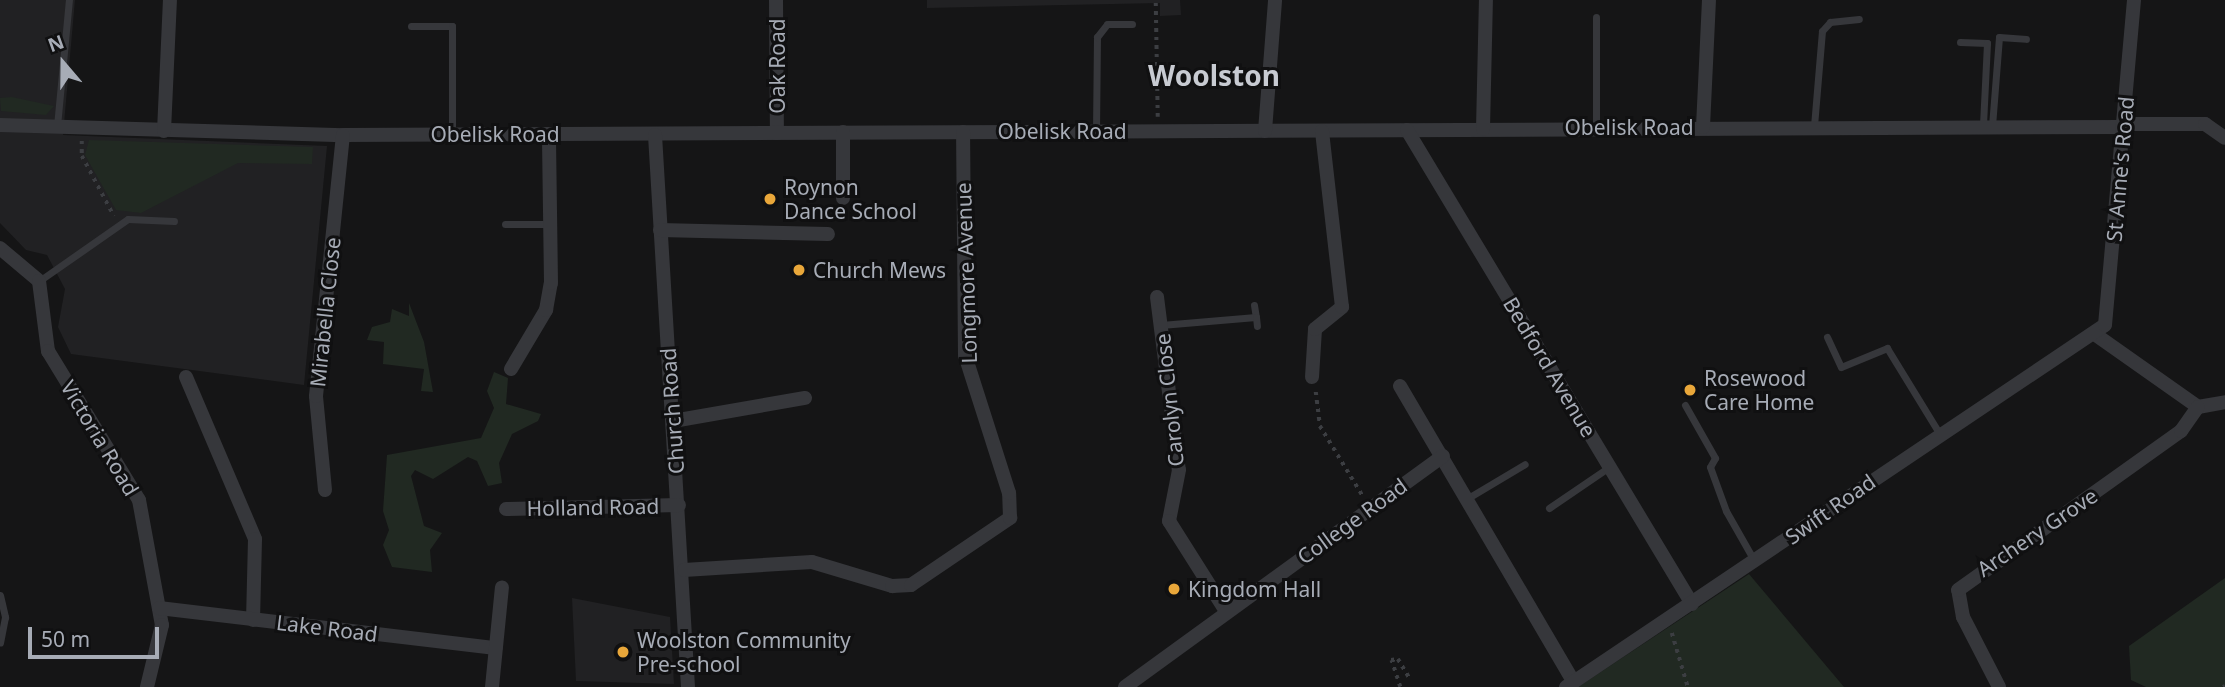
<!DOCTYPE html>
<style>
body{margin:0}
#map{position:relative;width:2225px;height:687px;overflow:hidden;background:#151516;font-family:"Noto Sans",sans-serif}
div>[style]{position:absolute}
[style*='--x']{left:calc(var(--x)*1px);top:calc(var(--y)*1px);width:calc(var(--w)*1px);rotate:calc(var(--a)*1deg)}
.built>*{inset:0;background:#212123}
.green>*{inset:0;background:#212922}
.path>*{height:3.5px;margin-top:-1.75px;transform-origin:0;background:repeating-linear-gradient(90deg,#3c3e42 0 3.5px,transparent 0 8.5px)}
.lane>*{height:7px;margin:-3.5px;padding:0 3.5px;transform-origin:3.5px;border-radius:3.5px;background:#36373b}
.street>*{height:14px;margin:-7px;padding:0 7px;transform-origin:7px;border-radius:7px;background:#36373b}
.dots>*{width:19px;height:19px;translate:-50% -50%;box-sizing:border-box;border:4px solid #101011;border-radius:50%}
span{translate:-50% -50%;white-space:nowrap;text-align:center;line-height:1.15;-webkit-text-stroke:6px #101011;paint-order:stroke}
.street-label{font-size:21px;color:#a7acb6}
.poi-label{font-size:21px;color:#a7acb6}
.left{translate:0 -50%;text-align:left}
.district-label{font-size:28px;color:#c8cbd2;font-weight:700}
.north{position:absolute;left:28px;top:28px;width:70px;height:70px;-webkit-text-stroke:5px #101011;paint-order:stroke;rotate:340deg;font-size:19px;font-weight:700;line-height:28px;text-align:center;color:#a7acb6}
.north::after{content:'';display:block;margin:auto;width:24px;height:32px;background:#a7acb6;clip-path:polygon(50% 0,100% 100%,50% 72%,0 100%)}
.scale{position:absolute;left:28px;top:627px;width:131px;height:32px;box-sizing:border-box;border:4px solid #a7acb6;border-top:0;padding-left:9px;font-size:21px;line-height:24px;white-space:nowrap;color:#a7acb6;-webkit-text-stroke:5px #101011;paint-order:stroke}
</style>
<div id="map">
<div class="built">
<div style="clip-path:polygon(0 0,75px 0,63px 135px,327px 146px,304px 385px,71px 354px,58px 327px,65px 289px,47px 255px,26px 250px,0 223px)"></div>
<div style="clip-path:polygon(927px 0,1180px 0,1181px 15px,1160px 16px,1160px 3px,927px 8px)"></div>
<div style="clip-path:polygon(572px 598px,670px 617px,674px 684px,576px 681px)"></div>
</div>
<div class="green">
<div style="clip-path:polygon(0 98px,12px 97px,54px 106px,46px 115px,1px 111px)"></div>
<div style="clip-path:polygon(89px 140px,313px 147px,312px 164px,238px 163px,141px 213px,116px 210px,85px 155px)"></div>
<div style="clip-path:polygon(409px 303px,424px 342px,433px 392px,421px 391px,424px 369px,383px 364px,384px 342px,367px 340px,372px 327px,390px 322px,392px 309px,409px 316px)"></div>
<div style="clip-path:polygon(494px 372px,508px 378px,506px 404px,541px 414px,538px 421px,512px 434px,499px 463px,502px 483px,488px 486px,477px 461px,468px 457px,433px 479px,415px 470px,411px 476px,424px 526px,442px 533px,430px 550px,432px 572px,392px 567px,383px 545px,389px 530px,383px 511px,387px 455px,481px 438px,494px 408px,487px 391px)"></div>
<div style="clip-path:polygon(1749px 574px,1844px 687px,1578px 687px)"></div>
<div style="clip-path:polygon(2225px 578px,2225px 687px,2146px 687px,2131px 680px,2129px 646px)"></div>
</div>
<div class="path">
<div style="--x:1156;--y:3;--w:114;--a:89"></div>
<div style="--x:82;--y:141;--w:15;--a:90"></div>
<div style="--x:82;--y:156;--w:68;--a:61.9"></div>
<div style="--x:1316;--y:392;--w:34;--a:83"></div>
<div style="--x:1320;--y:426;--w:84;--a:58.6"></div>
<div style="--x:1672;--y:633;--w:56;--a:73.5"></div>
<div style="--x:1400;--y:687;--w:28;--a:-108"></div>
<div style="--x:1391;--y:660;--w:7;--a:-8"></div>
<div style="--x:1398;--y:659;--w:21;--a:59"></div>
<div style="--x:2223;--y:687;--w:2;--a:-27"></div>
</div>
<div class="lane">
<div style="--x:1596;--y:17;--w:110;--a:90"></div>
<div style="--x:411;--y:26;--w:41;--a:0"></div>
<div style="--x:452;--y:26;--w:108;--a:90"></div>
<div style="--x:1960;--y:42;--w:27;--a:2"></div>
<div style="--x:1987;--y:43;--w:83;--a:92.8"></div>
<div style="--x:57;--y:126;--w:127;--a:-84.6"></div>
<div style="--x:1814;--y:126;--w:95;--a:-85.2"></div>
<div style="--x:1822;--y:31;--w:12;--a:-48"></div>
<div style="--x:1830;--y:22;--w:29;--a:-6"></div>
<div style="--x:1992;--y:126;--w:89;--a:-85.5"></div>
<div style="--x:1999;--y:37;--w:27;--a:4"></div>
<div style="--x:1096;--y:131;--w:94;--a:-89.4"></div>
<div style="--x:1097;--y:37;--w:16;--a:-52"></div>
<div style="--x:1107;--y:24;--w:25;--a:0"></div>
<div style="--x:505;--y:224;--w:45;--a:0"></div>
<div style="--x:39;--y:281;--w:108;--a:-34.9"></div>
<div style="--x:128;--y:219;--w:46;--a:2.5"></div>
<div style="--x:1254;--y:305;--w:12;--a:81"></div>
<div style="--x:1161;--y:325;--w:95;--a:-4.8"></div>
<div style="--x:1256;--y:317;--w:9;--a:84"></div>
<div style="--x:1827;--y:337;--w:33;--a:65"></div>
<div style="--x:1841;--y:367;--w:50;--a:-22.4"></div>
<div style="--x:1887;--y:348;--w:100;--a:58.5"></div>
<div style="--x:1685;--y:405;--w:61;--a:60.5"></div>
<div style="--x:1715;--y:458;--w:10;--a:119"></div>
<div style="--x:1710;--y:467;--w:47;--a:70"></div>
<div style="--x:1726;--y:511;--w:59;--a:60.4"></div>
<div style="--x:1468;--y:498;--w:66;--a:-30.8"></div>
<div style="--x:1549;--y:508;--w:73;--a:-34.3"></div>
<div style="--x:0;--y:595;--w:23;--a:77"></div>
<div style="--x:5;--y:617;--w:26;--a:101"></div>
</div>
<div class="street">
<div style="--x:776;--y:0;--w:133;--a:89.6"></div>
<div style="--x:2124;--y:124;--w:81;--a:0"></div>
<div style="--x:2205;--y:124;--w:24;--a:35"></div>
<div style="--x:0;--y:125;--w:343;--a:1.7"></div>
<div style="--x:343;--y:135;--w:1781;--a:-0.26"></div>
<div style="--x:1703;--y:127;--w:127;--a:-87.3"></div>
<div style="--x:1483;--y:129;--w:129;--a:-88.7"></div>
<div style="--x:1407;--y:130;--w:553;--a:58.98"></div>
<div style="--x:164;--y:131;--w:131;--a:-87.4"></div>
<div style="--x:1265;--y:131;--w:131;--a:-85.6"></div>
<div style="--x:655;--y:135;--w:553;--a:86.58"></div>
<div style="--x:843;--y:198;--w:66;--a:-90"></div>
<div style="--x:660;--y:230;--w:168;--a:1.4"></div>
<div style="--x:0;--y:248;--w:51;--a:40.2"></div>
<div style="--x:39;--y:281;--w:71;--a:82.7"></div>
<div style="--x:48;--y:351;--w:175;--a:58.6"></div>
<div style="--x:139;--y:500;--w:127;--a:79.6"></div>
<div style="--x:162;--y:625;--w:64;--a:103.6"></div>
<div style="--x:1157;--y:297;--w:174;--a:82.8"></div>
<div style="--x:1179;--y:470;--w:52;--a:101.1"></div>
<div style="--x:1169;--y:521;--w:107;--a:57.7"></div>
<div style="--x:2096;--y:335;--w:125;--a:35.2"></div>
<div style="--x:2198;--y:407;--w:27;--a:-10"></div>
<div style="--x:511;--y:369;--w:69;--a:-59.3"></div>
<div style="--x:546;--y:310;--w:27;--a:-80"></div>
<div style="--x:551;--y:283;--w:149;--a:-90.8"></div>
<div style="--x:186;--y:377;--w:176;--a:66.9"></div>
<div style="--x:255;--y:539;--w:81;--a:91.4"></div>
<div style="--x:1312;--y:377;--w:48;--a:-86.4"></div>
<div style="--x:1315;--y:329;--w:35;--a:-39"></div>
<div style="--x:1342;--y:307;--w:177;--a:-96.5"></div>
<div style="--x:1400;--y:386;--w:343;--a:59.6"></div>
<div style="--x:673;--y:421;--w:134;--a:-9.9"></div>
<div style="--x:325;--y:490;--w:94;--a:-95.5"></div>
<div style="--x:316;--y:396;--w:262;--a:-84.1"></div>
<div style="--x:506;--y:509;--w:173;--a:-1.3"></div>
<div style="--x:684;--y:570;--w:128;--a:-3.6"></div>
<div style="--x:812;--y:562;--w:84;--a:16.7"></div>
<div style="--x:892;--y:586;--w:19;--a:-3"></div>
<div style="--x:911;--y:585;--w:120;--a:-34.1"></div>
<div style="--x:1010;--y:518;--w:25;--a:-92"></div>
<div style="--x:1009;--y:493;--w:145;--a:-107.7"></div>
<div style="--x:965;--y:355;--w:223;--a:-90.5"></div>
<div style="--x:159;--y:608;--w:339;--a:6.8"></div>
<div style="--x:492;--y:687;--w:100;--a:-84.3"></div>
<div style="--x:1125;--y:687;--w:393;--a:-36"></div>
<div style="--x:1566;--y:687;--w:649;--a:-33.89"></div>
<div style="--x:2105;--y:325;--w:326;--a:-84.9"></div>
<div style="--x:1999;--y:687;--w:79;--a:-117.2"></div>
<div style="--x:1963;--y:617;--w:27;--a:-100"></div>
<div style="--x:1958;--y:590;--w:274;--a:-35.5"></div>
<div style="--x:2181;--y:431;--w:29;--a:-55"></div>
</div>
<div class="dots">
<div style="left:770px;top:199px;background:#e9a73a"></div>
<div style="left:799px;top:270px;background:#e9a73a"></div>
<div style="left:1690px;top:390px;background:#e9a73a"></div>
<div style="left:1174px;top:589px;background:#e9a73a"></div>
<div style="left:623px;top:652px;background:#e9a73a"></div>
</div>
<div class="street-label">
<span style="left:777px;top:66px;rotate:-90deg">Oak Road</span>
<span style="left:1629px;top:127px">Obelisk Road</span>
<span style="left:1062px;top:131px">Obelisk Road</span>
<span style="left:495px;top:134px">Obelisk Road</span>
<span style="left:2120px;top:169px;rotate:-85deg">St Anne's Road</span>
<span style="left:966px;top:273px;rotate:-92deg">Longmore Avenue</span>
<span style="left:325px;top:312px;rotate:-84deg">Mirabella Close</span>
<span style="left:1550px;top:367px;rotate:59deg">Bedford Avenue</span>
<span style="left:1169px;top:400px;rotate:-96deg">Carolyn Close</span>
<span style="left:672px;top:411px;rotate:-94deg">Church Road</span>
<span style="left:100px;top:438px;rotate:59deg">Victoria Road</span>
<span style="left:593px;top:507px;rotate:-1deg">Holland Road</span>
<span style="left:1830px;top:509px;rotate:-35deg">Swift Road</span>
<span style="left:1352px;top:521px;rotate:-36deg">College Road</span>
<span style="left:2037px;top:532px;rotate:-34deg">Archery Grove</span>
<span style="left:327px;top:628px;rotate:7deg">Lake Road</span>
</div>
<div class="poi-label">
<span class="left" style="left:784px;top:199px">Roynon<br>Dance School</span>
<span class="left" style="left:813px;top:270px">Church Mews</span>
<span class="left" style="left:1704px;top:390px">Rosewood<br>Care Home</span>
<span class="left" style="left:1188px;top:589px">Kingdom Hall</span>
<span class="left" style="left:637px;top:652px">Woolston Community<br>Pre-school</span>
</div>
<div class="district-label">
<span style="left:1214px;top:75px">Woolston</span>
</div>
<div class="north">N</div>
<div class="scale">50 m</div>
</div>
